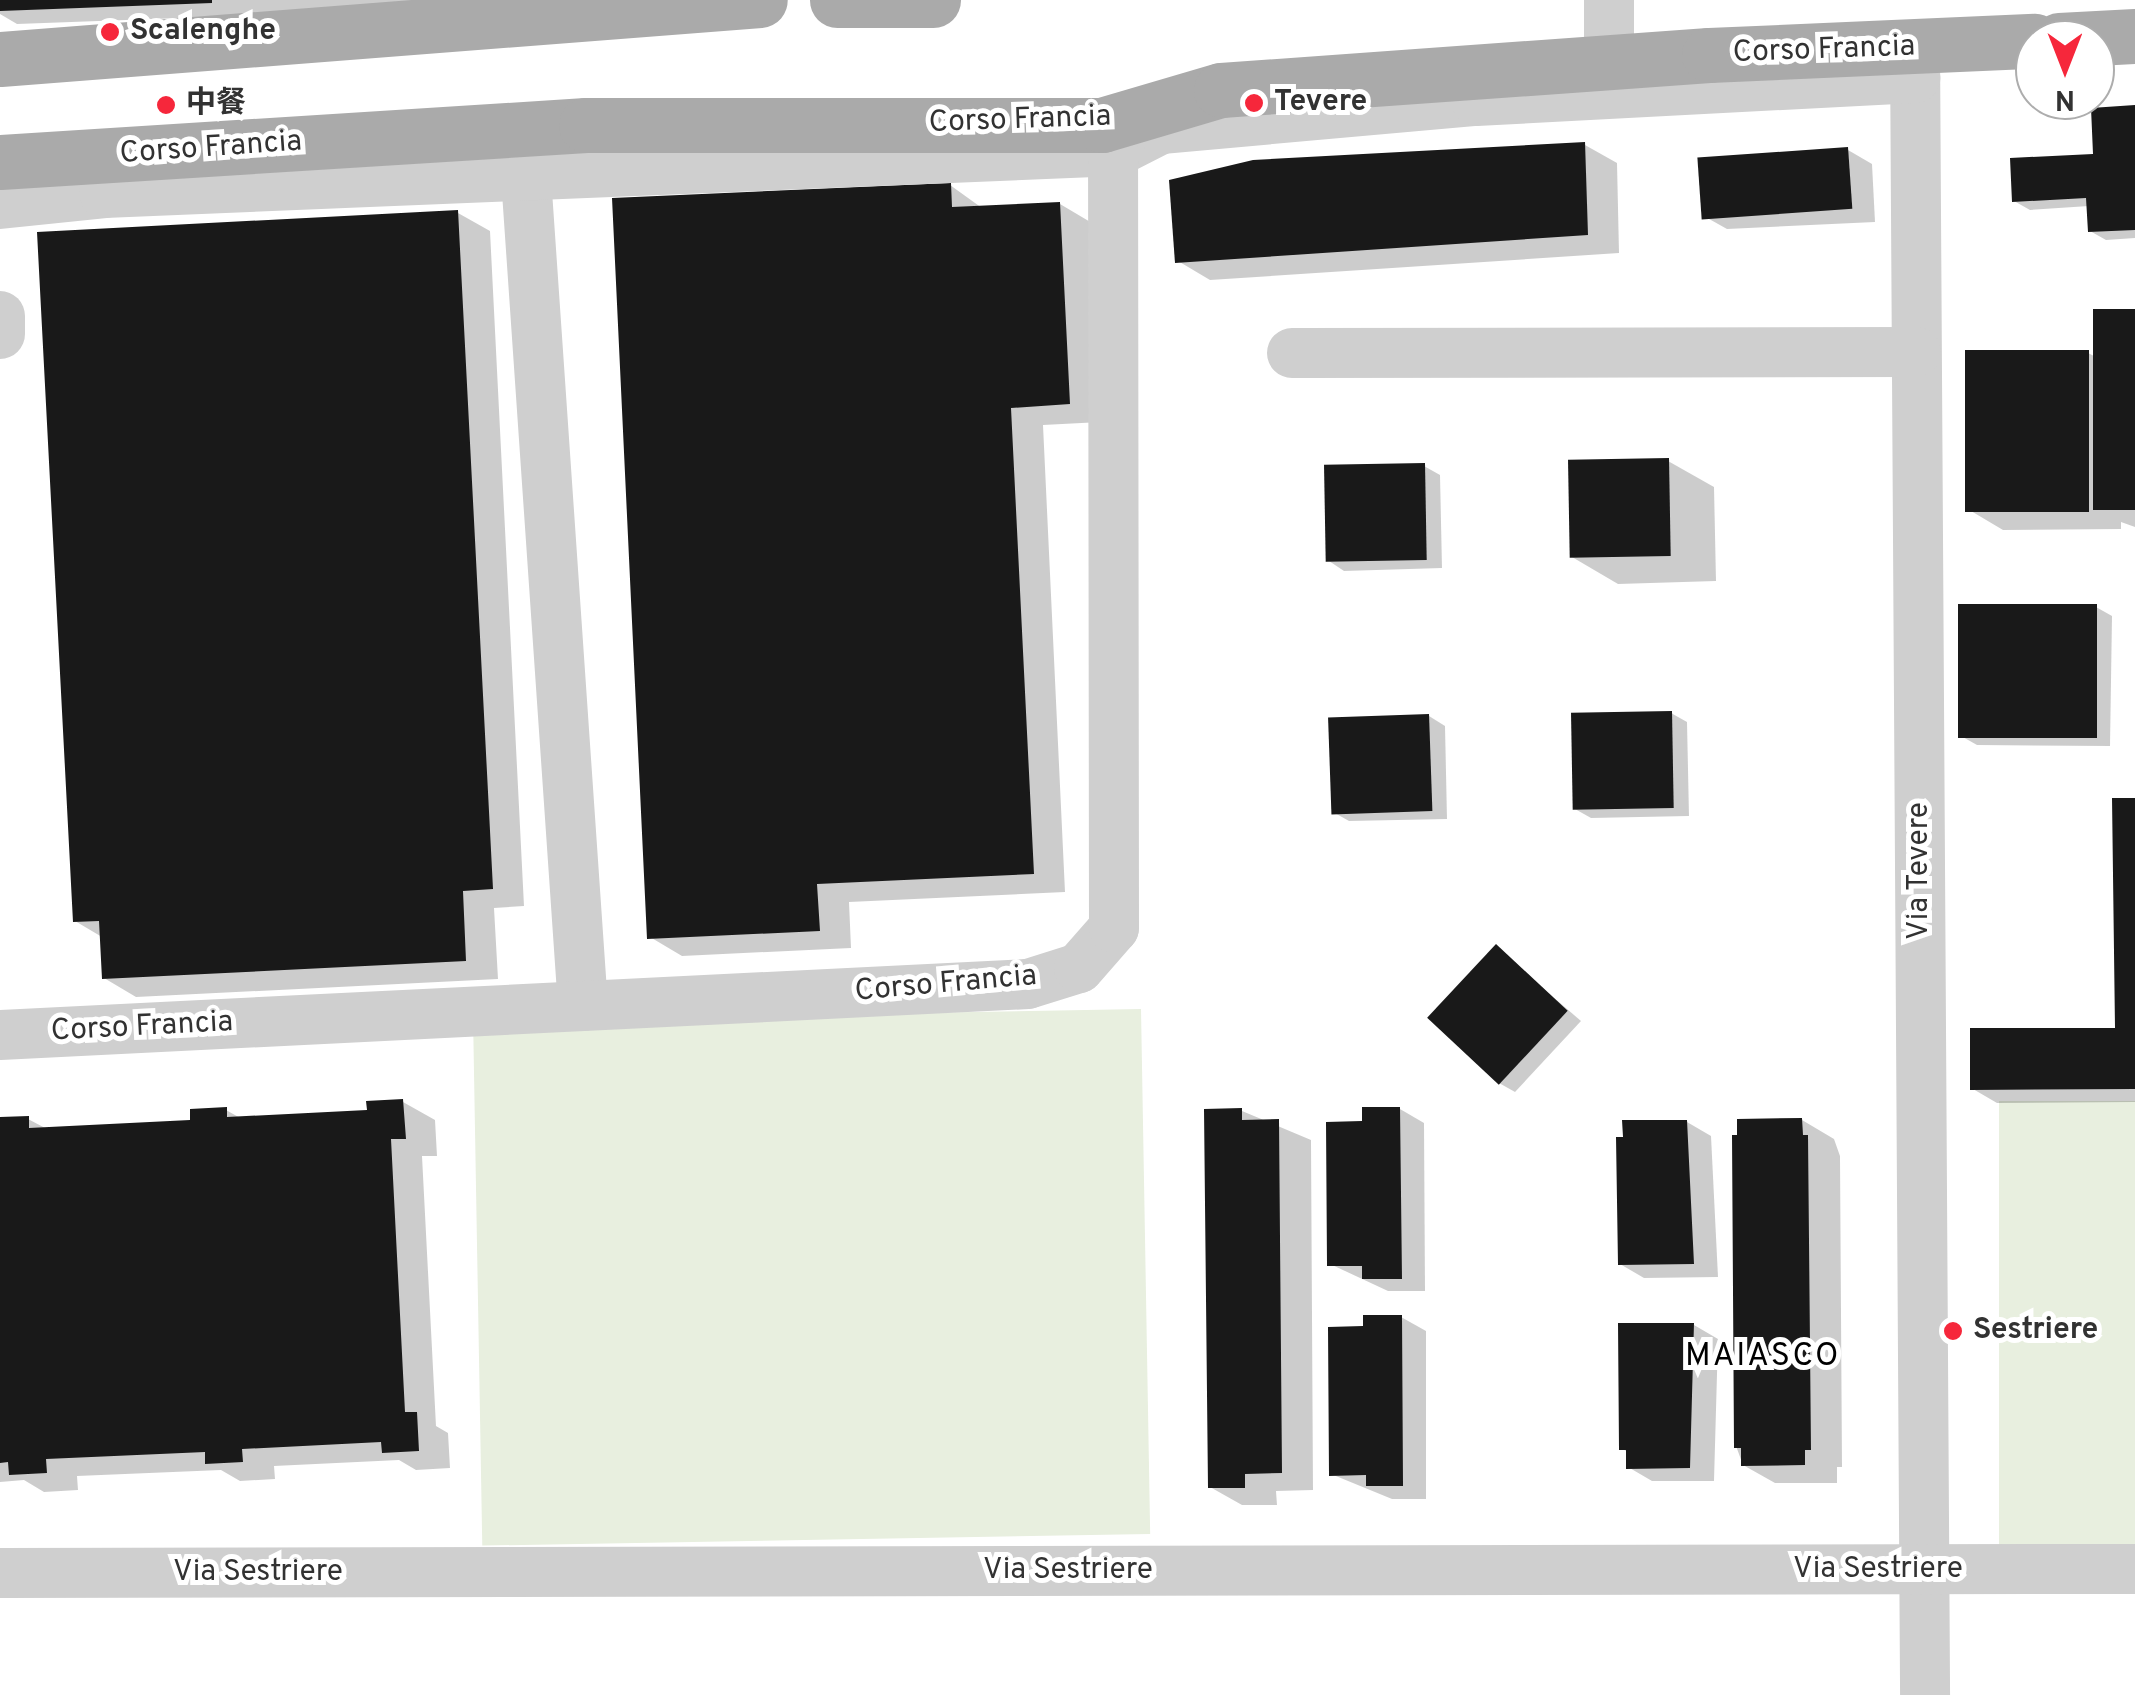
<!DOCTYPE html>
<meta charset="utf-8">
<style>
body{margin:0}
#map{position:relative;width:2135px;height:1695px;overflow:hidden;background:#fff;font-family:Overpass,"Noto Sans SC",sans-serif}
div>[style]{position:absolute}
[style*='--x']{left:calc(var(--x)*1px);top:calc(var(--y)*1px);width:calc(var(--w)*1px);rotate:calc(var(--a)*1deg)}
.green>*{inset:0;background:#e8efdf;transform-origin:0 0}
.shadow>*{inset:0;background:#0003}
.building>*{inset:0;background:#191919;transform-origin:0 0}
.minor>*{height:50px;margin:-25px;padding:0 25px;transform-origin:25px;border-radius:25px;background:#cfcfcf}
.major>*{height:55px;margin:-27.5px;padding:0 27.5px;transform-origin:27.5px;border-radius:27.5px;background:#aaa}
.dots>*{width:28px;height:28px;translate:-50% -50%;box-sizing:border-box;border:5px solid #fff;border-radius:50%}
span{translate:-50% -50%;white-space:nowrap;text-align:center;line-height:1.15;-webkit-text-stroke:10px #fff;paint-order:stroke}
.poi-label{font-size:30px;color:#323232;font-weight:700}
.left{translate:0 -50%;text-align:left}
.street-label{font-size:30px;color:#323232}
.neighbourhood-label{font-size:32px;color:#000;letter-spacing:2.5px}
.north{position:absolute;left:2015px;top:20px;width:100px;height:100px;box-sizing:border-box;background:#fff;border:2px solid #adadad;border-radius:50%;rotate:180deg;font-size:28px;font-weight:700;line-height:40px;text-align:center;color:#323232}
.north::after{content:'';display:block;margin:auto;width:35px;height:45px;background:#f6273b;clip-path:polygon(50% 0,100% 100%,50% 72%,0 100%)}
</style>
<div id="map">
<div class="green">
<div style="left:1141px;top:1009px;width:525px;height:668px;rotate:89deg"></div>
<div style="left:2135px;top:1101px;width:451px;height:136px;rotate:90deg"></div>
</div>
<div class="shadow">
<div style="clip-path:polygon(0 0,449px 0,450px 8px,17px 24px,0 14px)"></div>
<div style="clip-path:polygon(2135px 108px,2135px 238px,2106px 240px,2090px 231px,2089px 206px,2030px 210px,2014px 201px,2096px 156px)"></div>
<div style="clip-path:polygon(1585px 145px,1617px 163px,1619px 253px,1210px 280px,1178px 261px)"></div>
<div style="clip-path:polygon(1848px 150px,1872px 164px,1875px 222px,1727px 229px,1702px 215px)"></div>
<div style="clip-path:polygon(950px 185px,982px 208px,1060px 204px,1092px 223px,1101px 422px,1043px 425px,1065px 892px,849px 902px,851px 948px,682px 956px,650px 937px)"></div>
<div style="clip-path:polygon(458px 213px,490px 231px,524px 906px,494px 908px,498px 979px,136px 997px,104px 978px,102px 937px,75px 921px)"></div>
<div style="clip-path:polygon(2135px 311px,2135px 527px,2121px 522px,2121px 529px,2003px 530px,1971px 511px,2088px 353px,2096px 357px)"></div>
<div style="clip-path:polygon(1668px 461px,1714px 487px,1716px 581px,1618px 584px,1572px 557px)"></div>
<div style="clip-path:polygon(1424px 466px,1440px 475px,1442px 568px,1344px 571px,1329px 561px)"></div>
<div style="clip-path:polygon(2096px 607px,2112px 616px,2110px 746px,1977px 745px,1961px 736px)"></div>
<div style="clip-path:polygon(1671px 713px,1687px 722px,1689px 816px,1591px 818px,1575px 809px)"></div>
<div style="clip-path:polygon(1429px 716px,1445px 726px,1447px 819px,1349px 821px,1333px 812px)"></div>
<div style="clip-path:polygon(2135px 800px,2135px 1102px,1997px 1103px,1973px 1089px,2118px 1030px)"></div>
<div style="clip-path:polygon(1496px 948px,1581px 1021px,1515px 1092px,1499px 1083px)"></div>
<div style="clip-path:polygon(403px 1102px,435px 1120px,437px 1156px,422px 1156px,436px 1426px,448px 1433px,450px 1468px,416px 1470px,399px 1460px,274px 1466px,275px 1479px,240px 1481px,221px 1470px,77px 1476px,78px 1490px,44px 1492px,24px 1480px,0 1482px,0 1120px,28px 1119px,47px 1129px,193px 1122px,226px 1110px,242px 1119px,369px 1113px)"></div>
<div style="clip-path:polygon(1400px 1109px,1424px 1123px,1425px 1291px,1388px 1291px,1330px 1264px,1365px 1123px)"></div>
<div style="clip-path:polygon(1242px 1111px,1311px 1140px,1313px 1490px,1276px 1491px,1277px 1505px,1242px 1505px,1210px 1487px)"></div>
<div style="clip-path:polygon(1802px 1120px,1834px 1139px,1840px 1156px,1842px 1467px,1837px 1467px,1837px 1483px,1775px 1483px,1743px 1465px,1736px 1446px)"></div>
<div style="clip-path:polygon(1687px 1122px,1711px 1136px,1718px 1277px,1644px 1278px,1620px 1264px)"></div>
<div style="clip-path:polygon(1401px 1317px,1426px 1331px,1426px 1499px,1392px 1499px,1331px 1474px)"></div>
<div style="clip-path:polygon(1694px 1325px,1718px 1339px,1714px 1481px,1652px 1481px,1628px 1467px,1628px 1452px,1621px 1448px)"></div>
</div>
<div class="building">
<div style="clip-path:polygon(0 0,212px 0,212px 3px,0 11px)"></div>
<div style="clip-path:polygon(2135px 105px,2135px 230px,2088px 232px,2086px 198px,2012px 202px,2010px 158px,2093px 154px,2091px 108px)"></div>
<div style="clip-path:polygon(1585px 142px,1588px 235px,1175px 263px,1169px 180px,1253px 160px)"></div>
<div style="left:1848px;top:147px;width:62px;height:151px;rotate:86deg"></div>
<div style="clip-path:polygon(951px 183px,952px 207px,1060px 202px,1070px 404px,1011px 408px,1034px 874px,817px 884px,820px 931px,647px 939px,612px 198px)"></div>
<div style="clip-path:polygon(458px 210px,493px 889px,463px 891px,466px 961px,102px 979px,99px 921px,73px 922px,37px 232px)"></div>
<div style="left:2093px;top:309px;width:42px;height:201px"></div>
<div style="left:2089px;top:350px;width:162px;height:124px;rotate:90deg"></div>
<div style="left:1669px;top:458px;width:98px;height:101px;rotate:89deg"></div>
<div style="left:1425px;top:463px;width:97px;height:101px;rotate:89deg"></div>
<div style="left:1958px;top:604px;width:139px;height:134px"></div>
<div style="left:1672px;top:711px;width:97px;height:101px;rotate:89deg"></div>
<div style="left:1429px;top:714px;width:97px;height:101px;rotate:88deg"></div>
<div style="clip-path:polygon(2112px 798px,2135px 798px,2135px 1089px,1970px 1090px,1970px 1028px,2115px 1028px)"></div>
<div style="left:1496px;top:944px;width:98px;height:101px;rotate:43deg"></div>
<div style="clip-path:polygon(403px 1099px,406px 1139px,391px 1139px,405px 1412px,417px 1412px,419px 1451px,382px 1453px,381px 1442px,242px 1449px,243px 1462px,205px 1464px,205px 1452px,46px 1459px,47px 1473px,9px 1475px,8px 1462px,0 1463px,0 1117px,29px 1116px,29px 1128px,190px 1120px,190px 1109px,227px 1107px,227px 1117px,367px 1110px,366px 1101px)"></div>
<div style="clip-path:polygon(1362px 1107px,1400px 1107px,1402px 1279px,1362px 1279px,1362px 1266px,1327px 1266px,1326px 1122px,1362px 1121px)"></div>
<div style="clip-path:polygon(1242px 1108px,1242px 1120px,1279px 1119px,1282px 1473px,1245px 1474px,1245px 1488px,1208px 1488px,1204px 1109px)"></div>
<div style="clip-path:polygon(1802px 1118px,1803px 1135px,1808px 1135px,1811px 1450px,1805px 1450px,1805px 1465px,1741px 1466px,1741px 1448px,1734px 1448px,1732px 1135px,1737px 1135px,1737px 1119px)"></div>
<div style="clip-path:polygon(1622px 1120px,1687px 1120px,1694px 1264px,1618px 1265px,1616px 1137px,1623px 1137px)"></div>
<div style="clip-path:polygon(1363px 1315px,1402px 1315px,1403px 1486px,1366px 1486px,1366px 1475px,1329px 1476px,1328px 1327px,1363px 1326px)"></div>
<div style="clip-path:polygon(1618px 1323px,1694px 1323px,1690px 1468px,1626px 1469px,1626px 1450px,1619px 1450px)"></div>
</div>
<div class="minor">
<div style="--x:1915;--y:47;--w:1648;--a:89.65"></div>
<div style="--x:1609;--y:61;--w:61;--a:-90"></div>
<div style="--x:526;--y:177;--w:831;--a:86.07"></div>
<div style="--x:0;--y:204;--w:105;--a:-6"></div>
<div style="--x:104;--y:193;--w:1015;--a:-2.37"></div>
<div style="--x:1118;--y:151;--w:48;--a:-27.1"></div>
<div style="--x:1161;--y:129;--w:316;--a:-5.1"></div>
<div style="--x:1476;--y:101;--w:440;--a:-3"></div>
<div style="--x:0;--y:316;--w:18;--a:90"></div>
<div style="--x:1292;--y:353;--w:624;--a:-0.09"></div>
<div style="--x:0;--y:1035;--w:1029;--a:-2.84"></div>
<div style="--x:1028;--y:984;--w:53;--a:-17.4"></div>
<div style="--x:1079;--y:968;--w:53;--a:-48.8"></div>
<div style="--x:1114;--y:928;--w:777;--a:-90.07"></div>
<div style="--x:0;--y:1573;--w:2135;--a:-0.11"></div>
</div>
<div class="major">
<div style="--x:837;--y:0;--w:96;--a:0"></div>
<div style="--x:2059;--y:40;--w:76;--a:-3"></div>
<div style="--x:0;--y:59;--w:762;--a:-4.44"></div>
<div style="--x:0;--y:162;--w:587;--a:-3.61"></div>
<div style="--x:586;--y:125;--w:516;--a:0"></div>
<div style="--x:1102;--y:125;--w:124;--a:-16.4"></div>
<div style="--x:1221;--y:90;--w:489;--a:-4.1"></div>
<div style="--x:1709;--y:55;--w:326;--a:-2.5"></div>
</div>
<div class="dots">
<div style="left:110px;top:32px;background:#f6273b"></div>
<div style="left:1254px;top:103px;background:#f6273b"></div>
<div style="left:166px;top:105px;background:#f6273b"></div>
<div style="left:1953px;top:1331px;background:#f6273b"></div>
</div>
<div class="poi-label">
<span class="left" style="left:130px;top:32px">Scalenghe</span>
<span class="left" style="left:1274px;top:103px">Tevere</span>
<span class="left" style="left:186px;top:105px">中餐</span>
<span class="left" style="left:1973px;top:1331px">Sestriere</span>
</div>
<div class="street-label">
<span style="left:1824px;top:51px;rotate:-2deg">Corso Francia</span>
<span style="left:1020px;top:121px;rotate:-2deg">Corso Francia</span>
<span style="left:211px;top:149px;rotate:-4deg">Corso Francia</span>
<span style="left:1920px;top:871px;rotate:-90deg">Via Tevere</span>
<span style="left:946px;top:985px;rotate:-5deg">Corso Francia</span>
<span style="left:142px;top:1028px;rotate:-3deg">Corso Francia</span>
<span style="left:1878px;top:1570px">Via Sestriere</span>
<span style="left:1068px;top:1571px">Via Sestriere</span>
<span style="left:258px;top:1573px">Via Sestriere</span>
</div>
<div class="neighbourhood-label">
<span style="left:1763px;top:1357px">MAIASCO</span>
</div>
<div class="north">N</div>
</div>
